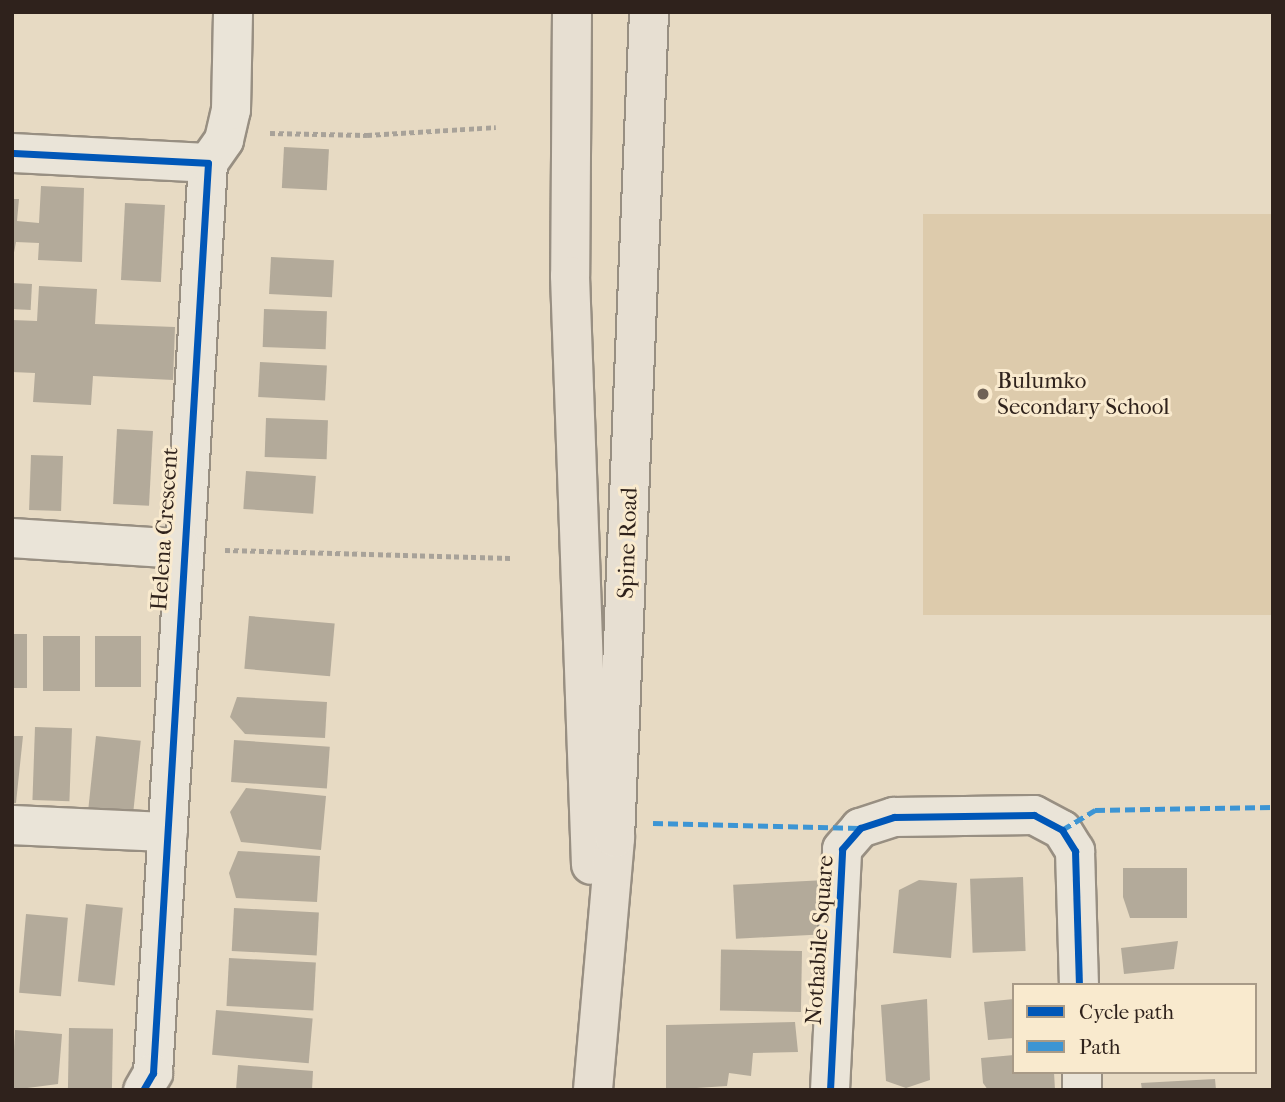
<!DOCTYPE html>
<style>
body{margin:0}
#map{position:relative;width:1285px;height:1102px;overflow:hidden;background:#e7dac3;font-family:"IM FELL French Canon",serif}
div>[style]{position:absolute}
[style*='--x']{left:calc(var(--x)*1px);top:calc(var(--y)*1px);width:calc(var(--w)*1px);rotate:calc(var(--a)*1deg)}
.green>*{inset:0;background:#ddcbac;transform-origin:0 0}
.building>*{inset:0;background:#b3aa9a;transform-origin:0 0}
.path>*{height:4.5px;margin-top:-2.25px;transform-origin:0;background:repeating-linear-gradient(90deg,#a8a299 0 5px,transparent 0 8.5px)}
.roads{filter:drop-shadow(2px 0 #988f82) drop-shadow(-2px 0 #988f82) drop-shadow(0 2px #988f82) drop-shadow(0 -2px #988f82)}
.minor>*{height:38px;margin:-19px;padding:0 19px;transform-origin:19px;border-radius:19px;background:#eae4d8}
.primary>*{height:38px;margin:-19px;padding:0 19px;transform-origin:19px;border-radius:19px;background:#e7dfd2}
.quiet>*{height:5px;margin-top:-2.5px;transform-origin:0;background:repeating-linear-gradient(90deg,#3d95d4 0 10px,transparent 0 15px)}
.cycleway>*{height:7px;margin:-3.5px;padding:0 3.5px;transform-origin:3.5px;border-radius:3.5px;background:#0057b8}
.dots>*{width:19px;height:19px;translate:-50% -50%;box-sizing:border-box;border:4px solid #f9eace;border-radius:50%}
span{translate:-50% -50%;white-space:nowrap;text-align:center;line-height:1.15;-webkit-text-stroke:6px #f9eace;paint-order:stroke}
.poi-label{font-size:23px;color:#2f221c}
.left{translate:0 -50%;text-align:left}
.street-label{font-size:23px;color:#2f221c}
.frame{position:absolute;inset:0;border:14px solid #2f221c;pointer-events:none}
.legend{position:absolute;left:1012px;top:983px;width:245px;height:91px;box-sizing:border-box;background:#f9eace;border:2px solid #a89a87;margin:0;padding:9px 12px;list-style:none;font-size:21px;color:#2f221c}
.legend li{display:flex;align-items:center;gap:14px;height:35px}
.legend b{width:35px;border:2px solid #a89a87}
</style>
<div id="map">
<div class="green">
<div style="left:1273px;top:214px;width:401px;height:350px;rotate:90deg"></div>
</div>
<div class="building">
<div style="left:284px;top:147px;width:45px;height:41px;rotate:3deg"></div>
<div style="clip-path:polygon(41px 186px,84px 188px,82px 262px,38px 260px,39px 243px,16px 242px,12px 263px,12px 199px,19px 199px,17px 221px,39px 223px)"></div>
<div style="left:125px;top:203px;width:40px;height:77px;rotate:3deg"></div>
<div style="left:271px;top:257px;width:63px;height:37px;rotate:3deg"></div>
<div style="left:12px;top:283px;width:20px;height:26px;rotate:3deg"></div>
<div style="clip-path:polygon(39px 286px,97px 289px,95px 324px,175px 327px,173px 380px,93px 376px,91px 405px,33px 402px,35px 373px,12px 372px,12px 320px,37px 321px)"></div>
<div style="left:264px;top:309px;width:63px;height:38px;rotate:2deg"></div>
<div style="left:260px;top:362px;width:67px;height:35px;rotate:3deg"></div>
<div style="left:266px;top:418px;width:62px;height:39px;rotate:2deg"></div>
<div style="left:117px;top:429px;width:36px;height:75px;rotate:3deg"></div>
<div style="left:31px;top:455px;width:32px;height:55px;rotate:2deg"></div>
<div style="left:246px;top:471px;width:70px;height:38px;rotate:4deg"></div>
<div style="left:249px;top:616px;width:86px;height:53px;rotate:5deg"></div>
<div style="left:12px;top:634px;width:15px;height:54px"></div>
<div style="left:43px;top:636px;width:37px;height:55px"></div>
<div style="left:95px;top:636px;width:46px;height:51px"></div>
<div style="clip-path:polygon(237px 697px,327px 702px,325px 738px,245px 734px,230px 717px)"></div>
<div style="left:35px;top:727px;width:37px;height:73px;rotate:2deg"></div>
<div style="clip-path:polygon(12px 736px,23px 736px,16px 803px,12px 803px)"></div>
<div style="left:96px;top:736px;width:45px;height:76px;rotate:6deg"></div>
<div style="left:234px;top:740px;width:96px;height:42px;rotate:4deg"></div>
<div style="clip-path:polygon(246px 788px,326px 796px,321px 850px,241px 842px,230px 812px)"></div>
<div style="clip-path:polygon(238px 851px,320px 856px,317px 902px,236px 898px,229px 873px)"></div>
<div style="clip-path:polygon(1123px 868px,1187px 868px,1187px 918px,1130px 918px,1123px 897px)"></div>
<div style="left:1023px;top:877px;width:74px;height:53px;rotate:88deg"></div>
<div style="left:826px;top:880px;width:54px;height:93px;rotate:87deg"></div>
<div style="clip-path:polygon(919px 880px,957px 883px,951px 958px,893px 953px,899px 890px)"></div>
<div style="left:86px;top:904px;width:37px;height:78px;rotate:6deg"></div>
<div style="left:234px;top:908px;width:85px;height:43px;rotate:3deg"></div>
<div style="left:26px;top:914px;width:42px;height:79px;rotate:5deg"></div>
<div style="clip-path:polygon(1178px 941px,1174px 969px,1124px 974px,1121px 948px)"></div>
<div style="left:802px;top:951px;width:61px;height:81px;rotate:91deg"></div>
<div style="left:229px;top:958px;width:87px;height:48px;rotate:3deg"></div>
<div style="clip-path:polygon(927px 999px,930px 1080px,906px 1088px,886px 1081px,881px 1005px)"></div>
<div style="clip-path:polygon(1014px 999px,1014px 1038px,988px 1040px,984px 1002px)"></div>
<div style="left:216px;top:1010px;width:97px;height:45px;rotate:5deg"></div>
<div style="clip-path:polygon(795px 1022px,798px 1052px,753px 1053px,751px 1076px,729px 1073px,727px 1086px,666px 1090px,666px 1025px)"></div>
<div style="left:69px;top:1028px;width:44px;height:62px;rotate:1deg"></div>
<div style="clip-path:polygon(15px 1030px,62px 1034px,58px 1084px,12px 1090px)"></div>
<div style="clip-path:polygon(1014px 1055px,1014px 1072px,1054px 1072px,1055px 1090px,988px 1090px,983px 1083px,981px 1058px)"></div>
<div style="clip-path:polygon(238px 1065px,313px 1071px,312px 1090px,236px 1090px)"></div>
<div style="clip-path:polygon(1215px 1079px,1216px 1090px,1142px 1090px,1141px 1083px)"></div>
</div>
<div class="path">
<div style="--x:270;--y:133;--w:97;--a:1.2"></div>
<div style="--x:367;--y:135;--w:129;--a:-3.5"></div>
<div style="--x:225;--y:550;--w:286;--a:1.6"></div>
</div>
<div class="roads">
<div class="minor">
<div style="--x:12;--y:153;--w:196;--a:2.9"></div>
<div style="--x:208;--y:163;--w:912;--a:93.46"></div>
<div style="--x:153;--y:1073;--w:20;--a:120"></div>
<div style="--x:208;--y:163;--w:28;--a:-55"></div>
<div style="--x:224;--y:140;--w:31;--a:-77"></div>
<div style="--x:231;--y:110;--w:98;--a:-88.8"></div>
<div style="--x:12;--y:538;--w:170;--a:3.7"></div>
<div style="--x:12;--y:825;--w:156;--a:2.6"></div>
<div style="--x:1082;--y:1072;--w:18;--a:90"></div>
<div style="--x:830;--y:1090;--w:241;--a:-87.1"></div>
<div style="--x:842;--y:849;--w:28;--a:-49"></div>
<div style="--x:860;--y:828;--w:36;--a:-18"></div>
<div style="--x:894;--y:817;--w:140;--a:-0.8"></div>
<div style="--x:1034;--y:815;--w:32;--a:28"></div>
<div style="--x:1062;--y:830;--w:25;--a:58"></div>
<div style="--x:1075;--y:851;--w:134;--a:88.3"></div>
</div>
<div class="primary">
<div style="--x:572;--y:12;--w:264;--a:90.4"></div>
<div style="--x:570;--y:276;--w:589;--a:87.96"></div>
<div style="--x:593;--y:1090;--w:253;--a:-85"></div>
<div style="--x:615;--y:838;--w:827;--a:-87.64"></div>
</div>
</div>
<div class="quiet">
<div style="--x:653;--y:823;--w:207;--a:1.4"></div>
<div style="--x:1062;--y:830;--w:39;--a:-31"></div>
<div style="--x:1095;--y:810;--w:178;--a:-1"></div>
</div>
<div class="cycleway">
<div style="--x:12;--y:153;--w:196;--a:2.9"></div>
<div style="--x:208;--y:163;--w:912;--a:93.46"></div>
<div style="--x:153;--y:1073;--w:20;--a:120"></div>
<div style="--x:830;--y:1090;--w:241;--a:-87.1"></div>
<div style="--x:842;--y:849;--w:28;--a:-49"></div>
<div style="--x:860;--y:828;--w:36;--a:-18"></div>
<div style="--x:894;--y:817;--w:140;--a:-0.8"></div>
<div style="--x:1034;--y:815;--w:32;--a:28"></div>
<div style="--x:1062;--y:830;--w:25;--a:58"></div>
<div style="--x:1075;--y:851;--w:134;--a:88.3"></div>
</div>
<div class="dots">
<div style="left:983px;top:394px;background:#6f6256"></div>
</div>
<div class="poi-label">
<span class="left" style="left:997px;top:394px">Bulumko<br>Secondary School</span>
</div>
<div class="street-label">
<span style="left:165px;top:529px;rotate:-86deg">Helena Crescent</span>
<span style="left:628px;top:543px;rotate:-88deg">Spine Road</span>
<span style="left:820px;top:940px;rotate:-86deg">Nothabile Square</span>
</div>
<div class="frame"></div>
<ul class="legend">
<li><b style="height:9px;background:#0057b8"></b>Cycle path</li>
<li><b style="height:9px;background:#3d95d4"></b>Path</li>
</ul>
</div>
